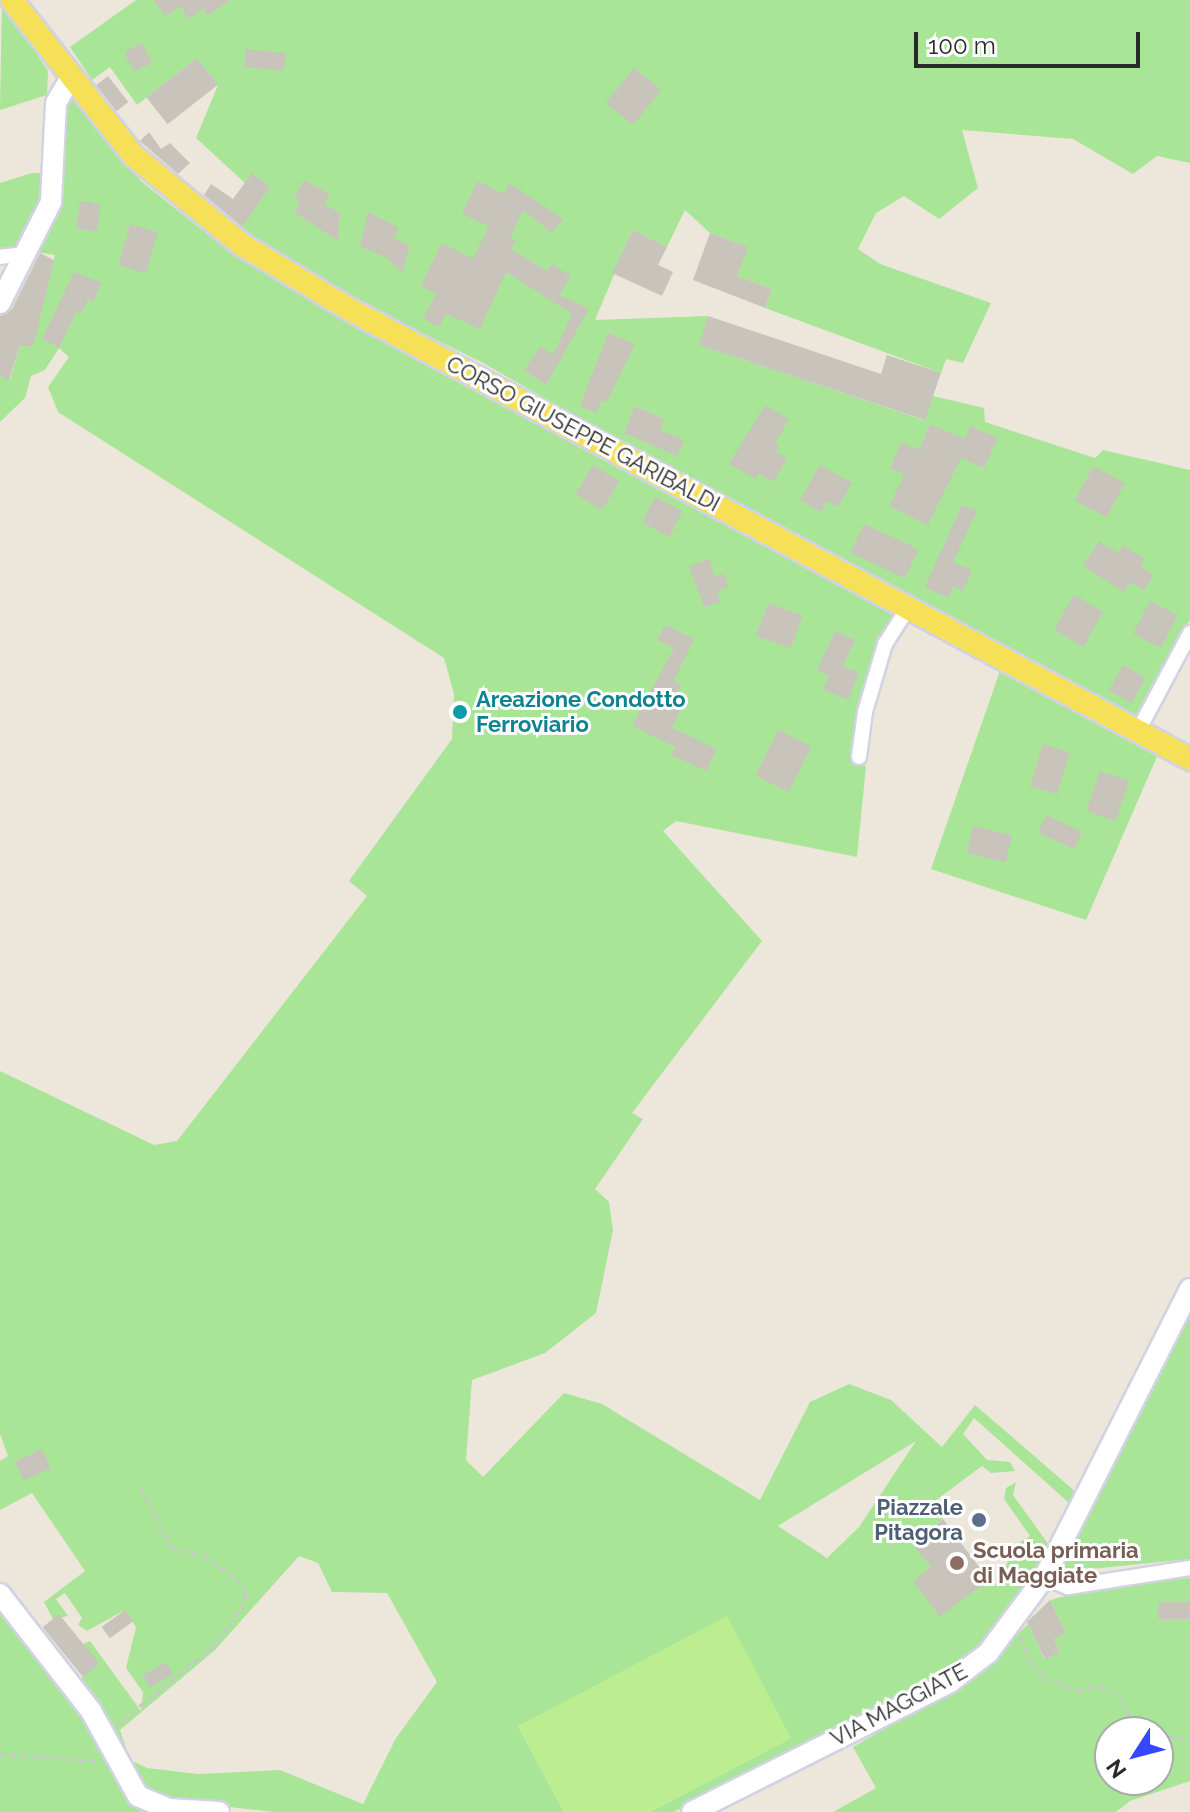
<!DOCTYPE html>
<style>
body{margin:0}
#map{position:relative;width:1190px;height:1812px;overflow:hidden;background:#ede7db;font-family:Raleway,sans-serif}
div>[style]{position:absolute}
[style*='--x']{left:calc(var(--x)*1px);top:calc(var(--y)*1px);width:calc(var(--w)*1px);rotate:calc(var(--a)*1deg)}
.green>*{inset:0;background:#a9e596}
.pitch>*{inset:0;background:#bded91}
.building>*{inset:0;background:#c8c4bb;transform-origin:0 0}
.path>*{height:3px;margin-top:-1.5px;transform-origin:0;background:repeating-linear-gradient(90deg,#c8c8c8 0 6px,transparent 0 10px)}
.roads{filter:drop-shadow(2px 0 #d1d2e3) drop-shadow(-2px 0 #d1d2e3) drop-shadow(0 2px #d1d2e3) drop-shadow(0 -2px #d1d2e3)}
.street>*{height:14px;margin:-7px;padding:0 7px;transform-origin:7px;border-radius:7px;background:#fff}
.secondary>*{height:20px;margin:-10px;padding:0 10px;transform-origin:10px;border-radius:10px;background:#fff}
.primary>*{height:22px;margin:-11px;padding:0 11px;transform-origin:11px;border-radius:11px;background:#f5e058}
.dots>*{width:22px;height:22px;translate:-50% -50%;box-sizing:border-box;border:4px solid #fff;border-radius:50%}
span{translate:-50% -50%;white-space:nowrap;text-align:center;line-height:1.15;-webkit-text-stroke:6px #fff;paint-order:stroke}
.street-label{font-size:22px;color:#2a2a2a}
.culture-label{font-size:22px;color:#0d838f;font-weight:700}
.left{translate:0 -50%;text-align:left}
.service-label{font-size:22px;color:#4e5e75;font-weight:700}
.right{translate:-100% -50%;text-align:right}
.education-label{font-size:22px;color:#785e54;font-weight:700}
.north{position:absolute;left:1094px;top:1716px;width:80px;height:80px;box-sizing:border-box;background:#fff;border:2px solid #aaa;border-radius:50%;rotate:234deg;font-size:22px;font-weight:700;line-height:32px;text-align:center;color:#2a2a2a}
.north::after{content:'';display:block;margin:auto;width:28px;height:36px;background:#3647ff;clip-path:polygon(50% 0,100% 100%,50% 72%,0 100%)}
.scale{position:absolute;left:914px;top:32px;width:226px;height:36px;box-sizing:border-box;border:4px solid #2a2a2a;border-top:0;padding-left:10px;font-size:24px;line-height:28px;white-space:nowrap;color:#2a2a2a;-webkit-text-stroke:6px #fff;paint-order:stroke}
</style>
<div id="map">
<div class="green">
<div style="clip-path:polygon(2px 0,48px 71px,47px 95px,0 110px)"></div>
<div style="clip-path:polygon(136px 0,1190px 0,1190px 163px,1157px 156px,1133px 174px,1073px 139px,962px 130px,978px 188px,939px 219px,904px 196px,876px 213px,858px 249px,880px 264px,991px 303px,963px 363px,946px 359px,941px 373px,765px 308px,772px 289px,737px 276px,747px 247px,710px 233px,685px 210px,667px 247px,633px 230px,595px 320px,708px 316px,700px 345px,924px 420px,933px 396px,984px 408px,985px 422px,1095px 458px,1103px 450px,1190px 470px,1190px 619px,1137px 721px,713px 495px,483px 363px,307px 276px,239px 230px,270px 187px,252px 174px,245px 183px,196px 138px,218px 85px,197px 58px,137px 105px,110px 67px,92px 80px,70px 47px)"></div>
<div style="clip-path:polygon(evenodd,73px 100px,141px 181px,227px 250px,898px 615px,880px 641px,867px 675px,854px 744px,853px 763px,866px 766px,857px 857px,676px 821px,663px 831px,762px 941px,632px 1113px,643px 1119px,595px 1189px,609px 1202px,613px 1230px,596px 1313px,545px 1353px,472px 1380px,466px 1460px,483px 1477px,564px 1393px,602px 1404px,760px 1500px,810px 1402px,849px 1384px,891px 1400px,942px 1447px,975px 1405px,1077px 1493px,1068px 1502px,974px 1418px,963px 1434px,987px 1460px,1010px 1462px,1015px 1471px,991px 1473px,982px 1466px,931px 1504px,943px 1519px,913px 1542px,931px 1567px,940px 1616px,989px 1580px,998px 1586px,1014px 1546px,1030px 1536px,1004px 1499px,1006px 1488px,1016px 1482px,1013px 1495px,1049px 1545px,1001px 1631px,952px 1670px,674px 1812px,650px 1812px,791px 1738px,518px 1726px,564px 1812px,274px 1812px,149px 1798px,78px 1681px,98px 1664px,83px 1644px,90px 1641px,141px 1711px,143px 1692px,126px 1668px,136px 1627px,125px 1610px,87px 1631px,78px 1625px,82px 1618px,65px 1593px,56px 1599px,68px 1616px,53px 1619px,44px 1602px,85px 1571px,32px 1493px,0 1510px,0 1461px,8px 1456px,0 1434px,0 1071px,154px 1145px,177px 1141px,367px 896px,349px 881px,452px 739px,454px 694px,444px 658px,58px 412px,48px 387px,69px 357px,59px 348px,45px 370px,31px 376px,25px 398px,0 422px,0 376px,10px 379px,20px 346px,32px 347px,55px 255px,36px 252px,56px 219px,64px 192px,61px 108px,73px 100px,916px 1441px,859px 1527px,827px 1558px,778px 1526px,916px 1441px,73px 100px,299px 1556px,318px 1563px,332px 1592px,387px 1593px,437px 1682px,396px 1738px,363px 1804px,280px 1770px,198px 1774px,147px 1768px,130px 1760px,120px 1730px,215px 1650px,299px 1556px)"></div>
<div style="clip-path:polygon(32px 173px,49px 173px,47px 192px,20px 245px,0 249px,0 183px)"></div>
<div style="clip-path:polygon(1001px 668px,1159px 752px,1086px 920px,931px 869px)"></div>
<div style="clip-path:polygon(1190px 1308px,1190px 1559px,1071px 1571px,1062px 1566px,1067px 1552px)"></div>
<div style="clip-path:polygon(evenodd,1190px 1578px,1190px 1781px,1130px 1801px,1116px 1812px,833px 1812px,876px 1788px,853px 1747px,977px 1675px,1028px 1624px,1044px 1659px,1060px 1652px,1054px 1639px,1066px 1633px,1050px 1600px,1100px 1587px,1190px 1578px,1110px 1732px,1158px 1732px,1158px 1780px,1110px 1780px,1110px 1732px)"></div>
<div style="clip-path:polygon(0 1602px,102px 1743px,104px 1756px,123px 1786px,156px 1812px,0 1812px)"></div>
</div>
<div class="pitch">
<div style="clip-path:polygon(727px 1616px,791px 1738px,650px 1812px,564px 1812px,518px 1726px)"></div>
</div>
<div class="building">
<div style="clip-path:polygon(154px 0,231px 0,207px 16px,203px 9px,189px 19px,180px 6px,165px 16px)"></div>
<div style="left:142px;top:43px;width:22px;height:20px;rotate:63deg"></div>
<div style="left:246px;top:49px;width:40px;height:18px;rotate:6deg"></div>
<div style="left:197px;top:58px;width:34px;height:64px;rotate:52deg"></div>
<div style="left:634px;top:68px;width:35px;height:45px;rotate:39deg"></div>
<div style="left:108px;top:76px;width:33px;height:15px;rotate:52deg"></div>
<div style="clip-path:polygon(149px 132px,161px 149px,170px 143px,190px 163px,178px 174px,140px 141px)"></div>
<div style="clip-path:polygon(252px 173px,270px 187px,242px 227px,204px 195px,211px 184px,233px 199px)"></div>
<div style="clip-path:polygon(304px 180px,330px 194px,324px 204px,340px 213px,338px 241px,294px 212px,300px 202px,294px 199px)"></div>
<div style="clip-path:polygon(477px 181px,504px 194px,509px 183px,563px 219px,552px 233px,523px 210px,510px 238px,516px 241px,511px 249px,547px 271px,552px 264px,571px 276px,559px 295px,589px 309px,546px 385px,524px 370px,541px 346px,553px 355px,572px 314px,506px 272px,480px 329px,446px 314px,439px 327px,423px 319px,436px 294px,421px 286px,442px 243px,473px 259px,489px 226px,462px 214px)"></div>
<div style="left:80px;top:201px;width:21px;height:28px;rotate:8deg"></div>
<div style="clip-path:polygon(368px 212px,399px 228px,394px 238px,410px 246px,402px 273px,386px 257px,360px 247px)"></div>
<div style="left:130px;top:224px;width:29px;height:43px;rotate:16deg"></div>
<div style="clip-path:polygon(633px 230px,667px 247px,658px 265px,673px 272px,662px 296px,612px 273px)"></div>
<div style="clip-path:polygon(710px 233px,748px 247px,737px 276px,772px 289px,765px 308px,693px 280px)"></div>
<div style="clip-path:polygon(40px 253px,54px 260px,35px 339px,32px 347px,20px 346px,9px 380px,0 376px,0 316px,12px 309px)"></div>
<div style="clip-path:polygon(74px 272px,102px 283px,93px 302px,88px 299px,81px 314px,76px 312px,59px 348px,42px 339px)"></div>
<div style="clip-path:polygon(708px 316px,881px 374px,887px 355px,941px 373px,925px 420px,699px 345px)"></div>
<div style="clip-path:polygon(608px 333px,635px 344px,607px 402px,602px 400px,596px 413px,580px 406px)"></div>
<div style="clip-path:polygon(765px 405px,789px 419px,775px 443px,779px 446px,776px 452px,787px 458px,773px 482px,759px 473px,756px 479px,729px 464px)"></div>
<div style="clip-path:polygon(635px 406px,664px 419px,660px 430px,684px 440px,677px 456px,624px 433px)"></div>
<div style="clip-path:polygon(930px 424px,965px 439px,970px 426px,998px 438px,984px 468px,961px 458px,928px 525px,890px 506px,904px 474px,890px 468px,901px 442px,919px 450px)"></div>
<div style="left:593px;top:465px;width:31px;height:34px;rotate:31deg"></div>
<div style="clip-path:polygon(820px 465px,852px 483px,838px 507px,828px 501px,821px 512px,800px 500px)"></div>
<div style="left:1093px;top:466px;width:36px;height:39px;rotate:28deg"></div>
<div style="left:655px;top:497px;width:31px;height:29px;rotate:27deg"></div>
<div style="clip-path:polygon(962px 505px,977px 511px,953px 562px,972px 570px,963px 591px,953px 586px,948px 598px,925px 587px)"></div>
<div style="left:864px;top:524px;width:60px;height:32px;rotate:25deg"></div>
<div style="clip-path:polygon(1099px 541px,1118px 553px,1123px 545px,1145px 559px,1141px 567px,1154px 575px,1144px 590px,1130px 582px,1124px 592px,1083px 566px)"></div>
<div style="clip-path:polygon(709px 559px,715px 577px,724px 573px,729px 587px,717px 591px,720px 602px,704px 607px,689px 566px)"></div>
<div style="left:1074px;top:595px;width:34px;height:40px;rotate:30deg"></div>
<div style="left:1150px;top:601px;width:31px;height:37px;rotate:27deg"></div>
<div style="left:768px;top:603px;width:37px;height:35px;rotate:20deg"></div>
<div style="clip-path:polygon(665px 625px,694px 639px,674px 681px,681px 685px,673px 701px,683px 705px,672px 728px,717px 749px,706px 771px,671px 755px,676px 747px,632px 726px,674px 648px,657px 640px)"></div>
<div style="clip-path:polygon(835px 631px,855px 640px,843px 666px,859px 673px,848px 700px,823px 689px,829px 676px,817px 670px)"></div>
<div style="left:1123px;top:665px;width:26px;height:29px;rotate:29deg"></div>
<div style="left:778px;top:730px;width:37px;height:51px;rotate:26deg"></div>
<div style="left:1043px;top:744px;width:28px;height:44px;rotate:17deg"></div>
<div style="left:1100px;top:771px;width:31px;height:42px;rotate:19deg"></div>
<div style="left:1046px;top:815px;width:40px;height:19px;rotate:25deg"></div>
<div style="left:973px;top:826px;width:40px;height:28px;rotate:13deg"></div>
<div style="left:42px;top:1449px;width:21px;height:30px;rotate:65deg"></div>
<div style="clip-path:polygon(943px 1519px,989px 1580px,940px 1617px,913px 1581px,931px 1567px,912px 1543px)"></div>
<div style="clip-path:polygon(1050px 1600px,1066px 1633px,1054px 1639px,1060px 1652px,1045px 1660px,1027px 1622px)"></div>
<div style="left:1190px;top:1602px;width:17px;height:32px;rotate:90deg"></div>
<div style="left:125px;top:1610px;width:14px;height:29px;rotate:54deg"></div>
<div style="left:59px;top:1614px;width:64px;height:21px;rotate:51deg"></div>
<div style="left:166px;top:1662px;width:14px;height:27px;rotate:60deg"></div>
</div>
<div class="path">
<div style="--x:1021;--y:1638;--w:29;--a:68"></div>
<div style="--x:1032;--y:1665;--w:19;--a:43"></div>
<div style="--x:1046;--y:1678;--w:35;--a:22"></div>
<div style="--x:1078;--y:1691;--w:22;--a:-13"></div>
<div style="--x:1099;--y:1686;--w:20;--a:20"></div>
<div style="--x:1118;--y:1693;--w:34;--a:64"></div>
<div style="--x:1133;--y:1724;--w:21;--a:23"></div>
<div style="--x:116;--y:1725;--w:122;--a:-39"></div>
<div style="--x:211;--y:1648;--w:51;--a:-52.2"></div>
<div style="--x:242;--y:1608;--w:16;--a:-75"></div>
<div style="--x:246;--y:1593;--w:11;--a:-117"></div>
<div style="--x:241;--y:1583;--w:43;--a:-142.6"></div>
<div style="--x:207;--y:1557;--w:38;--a:-165"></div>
<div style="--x:170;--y:1547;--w:71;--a:-115.8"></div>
<div style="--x:1158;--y:1734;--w:33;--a:12"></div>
<div style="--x:0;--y:1754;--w:99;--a:4"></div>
</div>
<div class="roads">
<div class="street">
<div style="--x:0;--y:257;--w:25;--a:-7"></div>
<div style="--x:1138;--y:731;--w:111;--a:-62"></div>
<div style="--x:859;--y:757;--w:45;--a:-82.4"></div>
<div style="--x:865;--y:712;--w:71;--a:-73.6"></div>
<div style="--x:885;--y:644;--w:43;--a:-57.4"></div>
<div style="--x:1044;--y:1578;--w:26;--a:21"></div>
<div style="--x:1068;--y:1587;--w:123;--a:-8.9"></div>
</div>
<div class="secondary">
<div style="--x:0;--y:303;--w:113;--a:-63.2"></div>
<div style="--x:51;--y:202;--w:99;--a:-87.1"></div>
<div style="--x:56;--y:103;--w:28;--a:-60"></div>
<div style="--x:0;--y:1594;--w:148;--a:52.1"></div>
<div style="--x:91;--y:1711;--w:97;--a:61.1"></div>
<div style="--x:138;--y:1796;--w:34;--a:23"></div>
<div style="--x:169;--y:1809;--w:50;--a:3.4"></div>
<div style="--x:692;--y:1812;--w:289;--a:-26.7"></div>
<div style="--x:950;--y:1682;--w:48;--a:-37.3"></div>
<div style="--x:988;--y:1653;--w:94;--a:-53.3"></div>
<div style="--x:1044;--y:1578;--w:324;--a:-63.2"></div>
</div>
<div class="primary">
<div style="--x:12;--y:0;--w:198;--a:52"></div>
<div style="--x:134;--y:156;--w:139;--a:39.4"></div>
<div style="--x:241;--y:244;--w:128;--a:31"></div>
<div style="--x:351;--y:310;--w:952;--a:28.15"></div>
</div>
</div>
<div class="dots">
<div style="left:460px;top:712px;background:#0f9aa8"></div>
<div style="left:979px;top:1520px;background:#5c6f8a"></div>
<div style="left:957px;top:1563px;background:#8d6e63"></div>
</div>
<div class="street-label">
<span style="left:583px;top:434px;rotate:28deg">CORSO GIUSEPPE GARIBALDI</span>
<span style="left:899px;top:1705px;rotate:-28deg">VIA MAGGIATE</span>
</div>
<div class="culture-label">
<span class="left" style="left:476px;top:712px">Areazione Condotto<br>Ferroviario</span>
</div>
<div class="service-label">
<span class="right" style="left:963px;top:1520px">Piazzale<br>Pitagora</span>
</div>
<div class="education-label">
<span class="left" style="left:973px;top:1563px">Scuola primaria<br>di Maggiate</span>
</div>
<div class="north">N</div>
<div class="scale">100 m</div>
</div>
